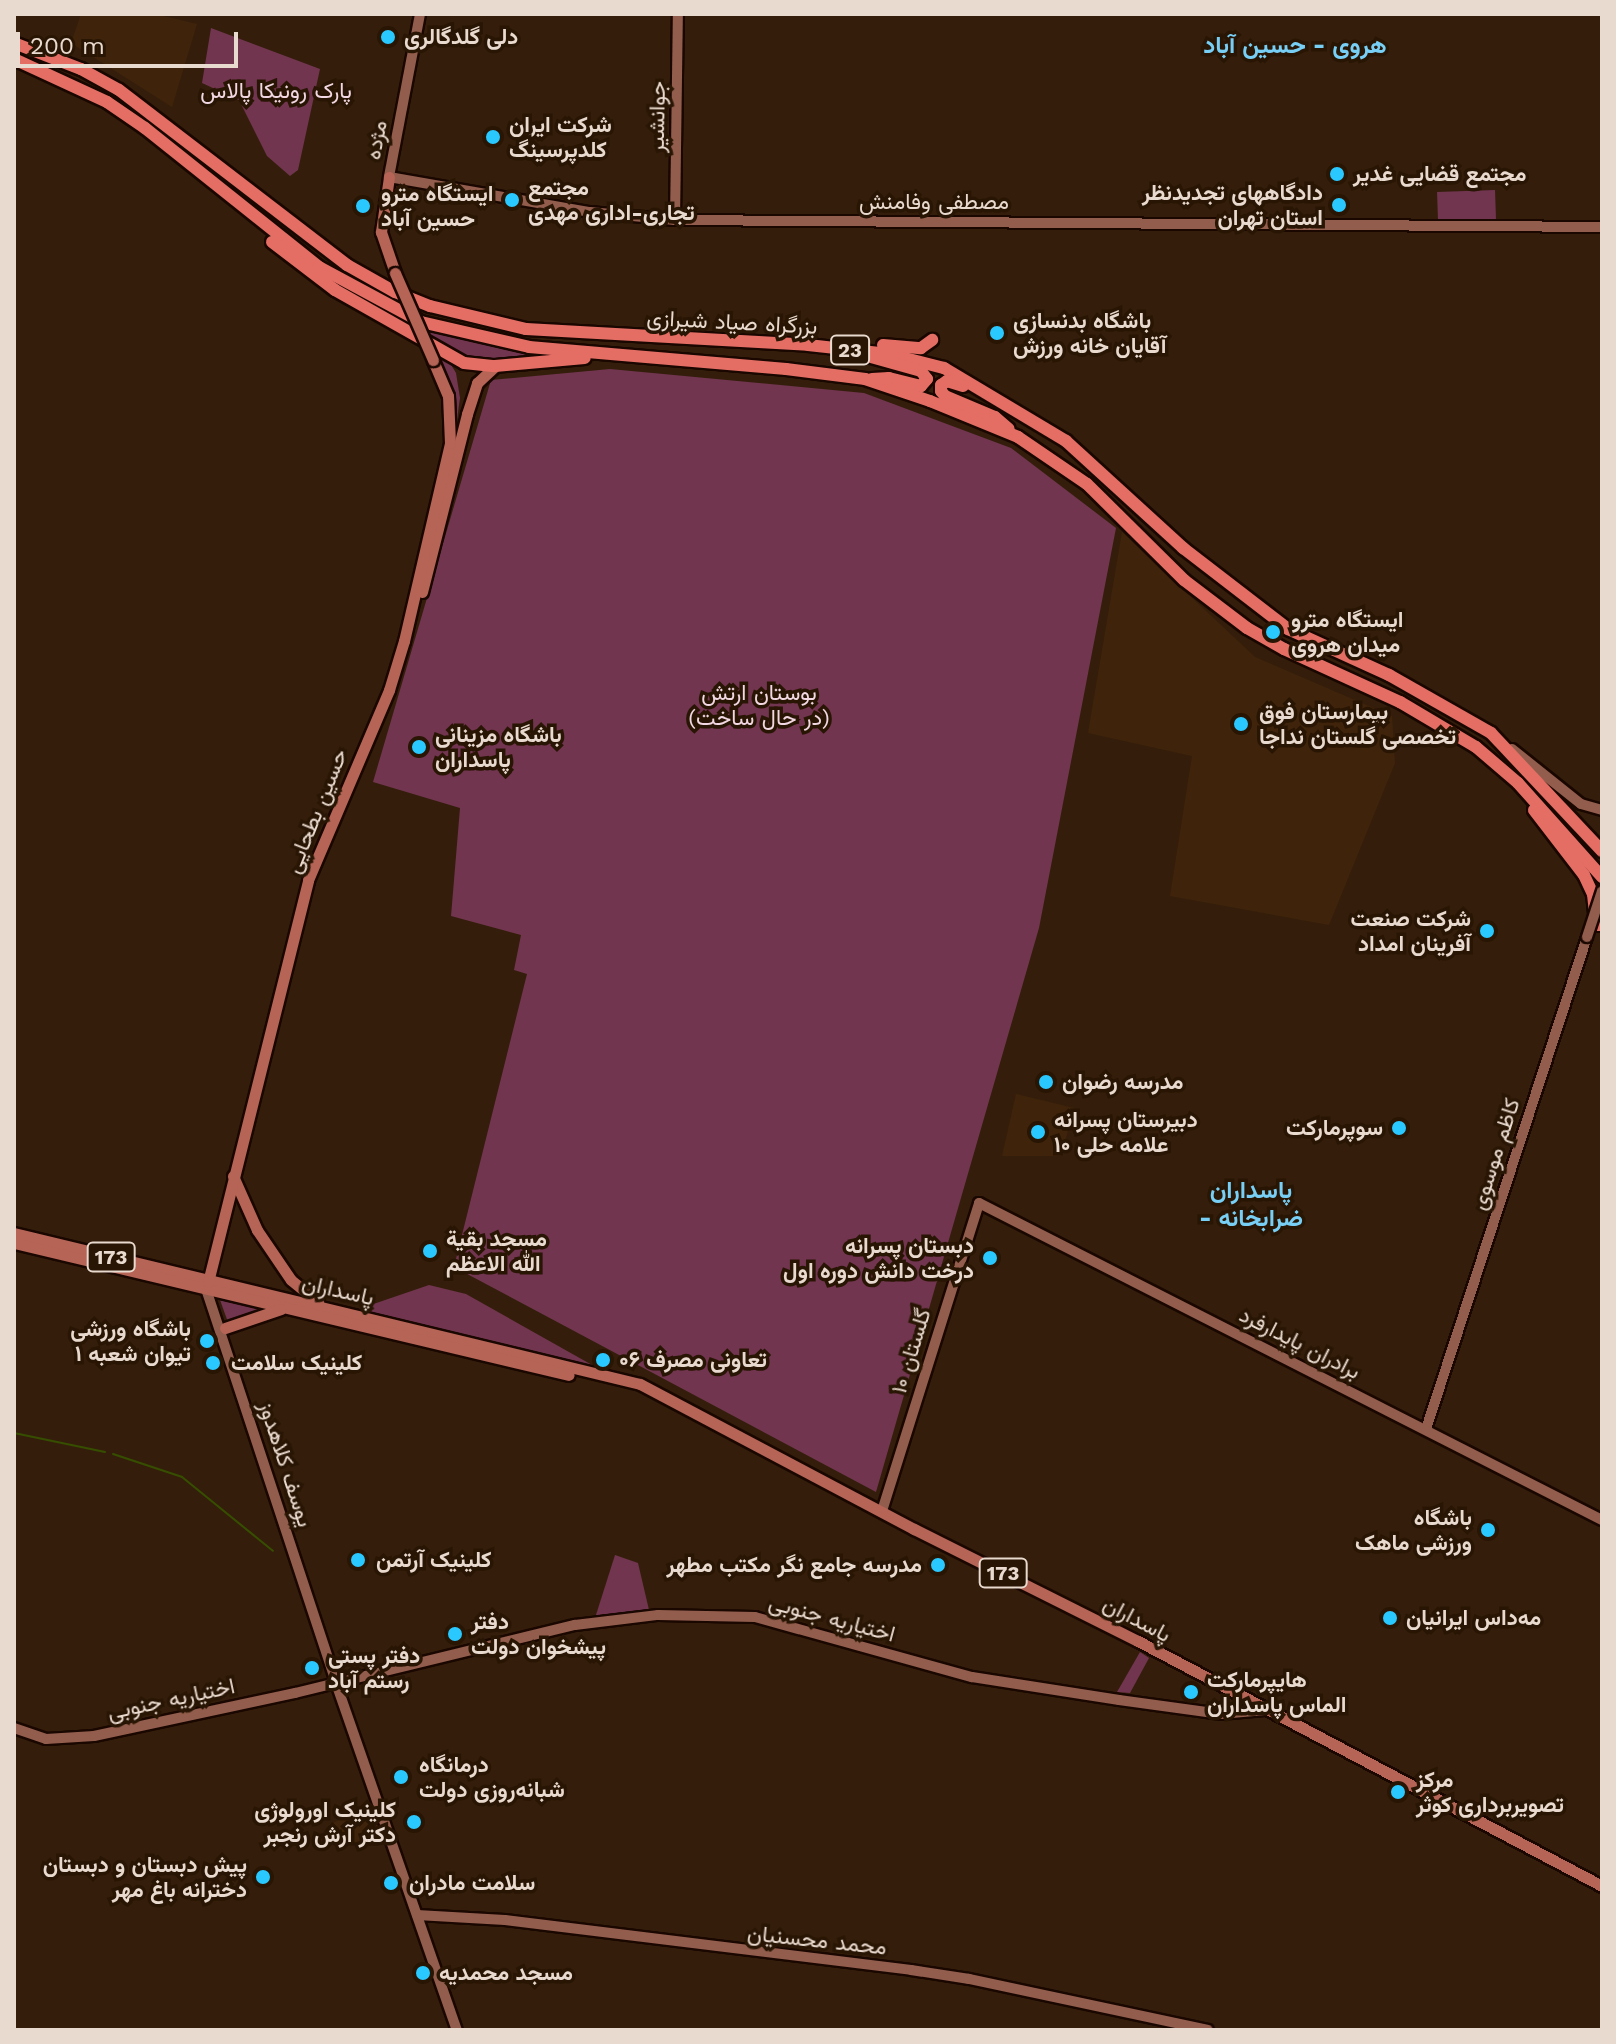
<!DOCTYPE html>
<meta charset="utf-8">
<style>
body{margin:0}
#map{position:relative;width:1616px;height:2044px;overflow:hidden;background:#341e0b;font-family:"Work Sans",Vazirmatn,sans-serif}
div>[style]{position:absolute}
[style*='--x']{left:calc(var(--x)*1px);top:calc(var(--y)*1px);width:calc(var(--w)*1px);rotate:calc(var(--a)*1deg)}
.built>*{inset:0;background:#3f240b;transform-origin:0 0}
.green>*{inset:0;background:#713550;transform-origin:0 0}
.stream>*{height:2px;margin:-1px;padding:0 1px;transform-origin:1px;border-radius:1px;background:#364e00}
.roads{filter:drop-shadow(2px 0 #1a0700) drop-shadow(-2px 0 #1a0700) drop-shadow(0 2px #1a0700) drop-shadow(0 -2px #1a0700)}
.secondary>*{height:10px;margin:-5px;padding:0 5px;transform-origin:5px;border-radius:5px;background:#925d4c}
.primary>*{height:11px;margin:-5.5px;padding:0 5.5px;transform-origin:5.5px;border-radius:5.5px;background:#b56456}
.highway>*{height:12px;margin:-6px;padding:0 6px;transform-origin:6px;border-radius:6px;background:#e46e64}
.bridges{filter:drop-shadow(2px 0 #1a0700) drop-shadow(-2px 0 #1a0700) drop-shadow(0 2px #1a0700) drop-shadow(0 -2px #1a0700)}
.secondary-bridge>*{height:10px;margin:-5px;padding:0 5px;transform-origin:5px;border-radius:5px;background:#925d4c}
.primary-bridge>*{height:11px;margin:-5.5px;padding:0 5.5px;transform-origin:5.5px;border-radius:5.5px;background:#b56456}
.dots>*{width:22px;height:22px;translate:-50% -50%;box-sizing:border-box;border:4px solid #291503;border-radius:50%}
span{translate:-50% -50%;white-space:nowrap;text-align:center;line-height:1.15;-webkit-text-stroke:7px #291503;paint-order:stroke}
.shield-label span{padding:2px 6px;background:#291503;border:2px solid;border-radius:6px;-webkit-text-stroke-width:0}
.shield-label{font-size:20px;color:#e9dacf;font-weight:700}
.poi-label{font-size:22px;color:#e9dacf;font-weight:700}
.left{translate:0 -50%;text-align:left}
.right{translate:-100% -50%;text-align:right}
.park-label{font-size:22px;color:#f2d8e2}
.street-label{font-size:22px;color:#e9dacf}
.neighbourhood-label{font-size:24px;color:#77cff5;font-weight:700}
.frame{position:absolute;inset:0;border:16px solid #e9dacf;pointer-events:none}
.scale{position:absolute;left:16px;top:32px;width:222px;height:36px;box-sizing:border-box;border:4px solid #e9dacf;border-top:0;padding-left:10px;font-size:24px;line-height:28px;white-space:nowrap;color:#e9dacf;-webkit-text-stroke:6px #291503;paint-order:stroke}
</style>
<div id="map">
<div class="built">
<div style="clip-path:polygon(81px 14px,155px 14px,197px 24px,172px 107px,71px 43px)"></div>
<div style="clip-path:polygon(1122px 532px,1255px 657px,1392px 716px,1395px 763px,1329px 925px,1170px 896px,1192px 756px,1088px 733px)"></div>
<div style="clip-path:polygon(1016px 1094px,1074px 1108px,1061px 1156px,1002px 1156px)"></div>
<div style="left:381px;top:1807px;width:26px;height:55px;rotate:72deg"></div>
</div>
<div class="green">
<div style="clip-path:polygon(211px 28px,320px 69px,298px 170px,290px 176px,267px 156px,239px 100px,202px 83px)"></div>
<div style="left:1495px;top:190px;width:29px;height:58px;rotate:88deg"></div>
<div style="clip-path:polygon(423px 328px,509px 350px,569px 358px,497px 363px,462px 359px,452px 348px,430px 342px)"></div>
<div style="clip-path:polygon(434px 351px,447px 358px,456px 373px,460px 398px,455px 434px,453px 395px)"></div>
<div style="clip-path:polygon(610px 369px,864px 393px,1011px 448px,1116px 528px,1039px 928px,876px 1492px,454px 1267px,527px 974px,514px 970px,521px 935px,451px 916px,460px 808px,373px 782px,491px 380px)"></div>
<div style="clip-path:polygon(429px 1285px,466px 1294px,601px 1370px,353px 1311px)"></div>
<div style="clip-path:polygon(220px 1300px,273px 1310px,229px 1325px)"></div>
<div style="clip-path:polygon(615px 1555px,638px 1563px,649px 1610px,595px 1618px)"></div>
<div style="clip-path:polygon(1140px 1652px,1149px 1658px,1130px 1693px,1117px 1692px)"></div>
</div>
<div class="stream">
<div style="--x:14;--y:1433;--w:93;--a:11.8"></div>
<div style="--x:113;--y:1454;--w:73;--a:18.4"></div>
<div style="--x:182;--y:1477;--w:117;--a:39.1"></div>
</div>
<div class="roads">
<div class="secondary">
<div style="--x:420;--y:14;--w:166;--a:100.8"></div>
<div style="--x:389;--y:177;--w:204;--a:9.9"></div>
<div style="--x:590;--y:212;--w:85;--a:5.4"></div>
<div style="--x:675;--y:220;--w:927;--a:0.43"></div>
<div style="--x:675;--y:220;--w:206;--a:-89.2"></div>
<div style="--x:1512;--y:749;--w:88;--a:38.6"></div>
<div style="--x:1581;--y:804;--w:22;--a:16"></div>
<div style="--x:208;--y:1282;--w:7;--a:106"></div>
<div style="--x:206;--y:1289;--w:415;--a:71.7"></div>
<div style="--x:336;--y:1683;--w:367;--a:70.8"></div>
<div style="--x:1426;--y:1429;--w:518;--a:-71.88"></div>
<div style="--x:882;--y:1511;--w:323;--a:-72.5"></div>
<div style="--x:979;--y:1203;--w:699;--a:26.97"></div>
<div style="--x:14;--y:1728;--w:34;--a:19"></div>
<div style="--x:46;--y:1739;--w:48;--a:-3.6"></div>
<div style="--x:94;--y:1736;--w:206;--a:-12.1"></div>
<div style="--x:295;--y:1693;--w:288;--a:-13.7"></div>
<div style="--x:575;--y:1625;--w:84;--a:-6.9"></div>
<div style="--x:658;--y:1615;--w:97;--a:1.2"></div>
<div style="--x:755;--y:1617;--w:225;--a:15.5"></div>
<div style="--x:972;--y:1677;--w:149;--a:8.9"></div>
<div style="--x:1119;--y:1700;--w:103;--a:7.8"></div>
<div style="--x:1221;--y:1714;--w:44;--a:-5.2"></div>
<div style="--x:417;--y:1915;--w:88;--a:3.3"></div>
<div style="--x:505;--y:1920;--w:409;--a:7"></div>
<div style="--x:911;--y:1970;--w:59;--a:8.8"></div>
<div style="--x:969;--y:1979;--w:244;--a:12"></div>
</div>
<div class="primary">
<div style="--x:389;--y:177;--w:56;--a:98.3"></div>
<div style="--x:381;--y:232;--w:43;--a:71.1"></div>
<div style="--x:422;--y:592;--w:184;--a:-75.8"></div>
<div style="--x:467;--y:414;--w:33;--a:-72"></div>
<div style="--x:477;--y:383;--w:25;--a:-43"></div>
<div style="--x:233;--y:1176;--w:59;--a:66"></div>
<div style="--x:257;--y:1230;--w:60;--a:55.8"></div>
<div style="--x:291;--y:1280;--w:35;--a:39"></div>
<div style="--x:14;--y:1233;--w:644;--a:13.56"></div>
<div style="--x:640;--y:1384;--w:310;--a:27.9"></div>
<div style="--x:914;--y:1529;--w:250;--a:26.6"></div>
<div style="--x:1138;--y:1641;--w:525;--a:27.83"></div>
<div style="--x:14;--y:1243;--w:570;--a:13.38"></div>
<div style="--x:208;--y:1282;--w:414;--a:-76"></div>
<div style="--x:308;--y:880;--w:207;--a:-66.9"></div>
<div style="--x:389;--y:690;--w:51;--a:-73"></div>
<div style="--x:404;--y:641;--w:203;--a:-76.9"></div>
<div style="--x:450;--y:443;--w:47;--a:-92.4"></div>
<div style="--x:448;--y:396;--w:39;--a:-113"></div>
<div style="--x:225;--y:1328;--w:59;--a:-18.7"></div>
</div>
<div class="highway">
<div style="--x:14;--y:43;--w:72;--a:21.2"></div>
<div style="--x:81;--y:69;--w:43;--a:28.9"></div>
<div style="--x:119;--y:90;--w:287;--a:37.5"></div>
<div style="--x:347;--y:265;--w:55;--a:29.4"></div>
<div style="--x:395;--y:292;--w:38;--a:22"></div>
<div style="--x:430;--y:306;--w:99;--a:13.5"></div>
<div style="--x:526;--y:329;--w:282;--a:3.2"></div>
<div style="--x:808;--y:345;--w:81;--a:6.3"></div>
<div style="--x:889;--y:354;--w:57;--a:14.3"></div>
<div style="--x:944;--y:368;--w:142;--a:30.9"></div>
<div style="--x:1066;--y:441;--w:159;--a:42.4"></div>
<div style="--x:1183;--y:548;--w:133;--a:37.6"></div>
<div style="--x:1288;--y:629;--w:111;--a:24.5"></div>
<div style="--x:1389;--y:675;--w:117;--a:29.6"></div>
<div style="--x:1491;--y:733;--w:162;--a:46.8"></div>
<div style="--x:14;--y:59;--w:102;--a:24.8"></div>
<div style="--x:107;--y:102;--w:46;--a:34.4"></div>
<div style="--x:145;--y:128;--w:223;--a:38.6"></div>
<div style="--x:319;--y:267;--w:116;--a:28.3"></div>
<div style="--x:421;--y:322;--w:111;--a:13"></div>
<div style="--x:529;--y:347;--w:258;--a:4.9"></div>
<div style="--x:786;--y:369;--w:80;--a:7.2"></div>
<div style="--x:865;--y:379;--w:69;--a:18.7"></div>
<div style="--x:930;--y:401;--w:95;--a:22.2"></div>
<div style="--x:1018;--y:437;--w:83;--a:34.3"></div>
<div style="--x:1087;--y:484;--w:136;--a:44.7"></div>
<div style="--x:1184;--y:580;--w:79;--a:37.3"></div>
<div style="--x:1247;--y:628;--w:43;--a:29.6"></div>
<div style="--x:1284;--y:649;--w:128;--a:24.6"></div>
<div style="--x:1400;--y:702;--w:88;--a:30.6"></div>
<div style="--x:1476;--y:747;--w:55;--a:40.6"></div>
<div style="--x:1518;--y:783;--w:126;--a:48.2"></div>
<div style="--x:272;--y:242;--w:79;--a:37.3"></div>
<div style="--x:335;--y:290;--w:148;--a:29.5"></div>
<div style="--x:464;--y:363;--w:31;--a:6"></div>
<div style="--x:495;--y:366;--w:90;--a:-5.1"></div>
<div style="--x:883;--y:345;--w:38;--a:5"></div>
<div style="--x:921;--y:348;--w:14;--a:-36"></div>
<div style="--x:871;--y:357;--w:52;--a:15.6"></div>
<div style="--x:921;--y:371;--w:10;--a:53"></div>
<div style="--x:927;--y:379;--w:9;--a:131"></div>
<div style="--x:921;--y:386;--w:33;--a:-166"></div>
<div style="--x:889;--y:378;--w:17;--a:177"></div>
<div style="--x:963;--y:386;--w:17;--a:-163"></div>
<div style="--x:947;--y:381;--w:7;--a:146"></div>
<div style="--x:941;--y:385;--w:6;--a:90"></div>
<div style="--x:941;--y:391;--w:6;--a:51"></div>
<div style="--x:945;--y:396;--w:54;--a:22.8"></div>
<div style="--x:995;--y:417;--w:18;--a:41"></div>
<div style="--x:1534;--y:810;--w:82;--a:52.4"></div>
<div style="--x:1584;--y:875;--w:21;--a:65"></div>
<div style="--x:1593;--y:894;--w:31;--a:84"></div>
<div style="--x:1596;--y:925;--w:6;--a:0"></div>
</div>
</div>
<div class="bridges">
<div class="secondary-bridge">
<div style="--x:1587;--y:937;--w:48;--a:-71.9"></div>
</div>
<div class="primary-bridge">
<div style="--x:395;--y:273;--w:95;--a:66.4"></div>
</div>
</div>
<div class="dots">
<div style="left:388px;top:37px;background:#29c8ff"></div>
<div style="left:493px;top:137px;background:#29c8ff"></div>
<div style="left:1337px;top:174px;background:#29c8ff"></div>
<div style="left:512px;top:200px;background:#29c8ff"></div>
<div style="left:1339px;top:205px;background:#29c8ff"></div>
<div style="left:363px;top:206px;background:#29c8ff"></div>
<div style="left:997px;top:333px;background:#29c8ff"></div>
<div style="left:1273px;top:632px;background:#29c8ff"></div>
<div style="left:1241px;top:724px;background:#29c8ff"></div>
<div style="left:419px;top:747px;background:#29c8ff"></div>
<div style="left:1487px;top:931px;background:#29c8ff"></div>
<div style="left:1046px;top:1082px;background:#29c8ff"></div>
<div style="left:1399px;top:1128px;background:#29c8ff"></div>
<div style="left:1038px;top:1132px;background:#29c8ff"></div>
<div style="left:430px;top:1251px;background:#29c8ff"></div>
<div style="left:990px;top:1258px;background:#29c8ff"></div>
<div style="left:207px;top:1341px;background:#29c8ff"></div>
<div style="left:603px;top:1360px;background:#29c8ff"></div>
<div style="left:213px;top:1363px;background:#29c8ff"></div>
<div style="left:1488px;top:1530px;background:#29c8ff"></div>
<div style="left:358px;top:1560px;background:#29c8ff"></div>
<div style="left:938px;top:1565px;background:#29c8ff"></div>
<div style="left:1390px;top:1618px;background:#29c8ff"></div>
<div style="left:455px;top:1634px;background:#29c8ff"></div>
<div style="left:312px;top:1668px;background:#29c8ff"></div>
<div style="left:1191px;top:1692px;background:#29c8ff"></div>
<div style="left:401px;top:1777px;background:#29c8ff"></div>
<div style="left:1398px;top:1792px;background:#29c8ff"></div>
<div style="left:414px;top:1822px;background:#29c8ff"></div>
<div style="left:263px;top:1877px;background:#29c8ff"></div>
<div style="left:391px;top:1883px;background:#29c8ff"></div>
<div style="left:423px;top:1973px;background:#29c8ff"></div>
</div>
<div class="shield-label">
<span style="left:850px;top:350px">23</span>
<span style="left:111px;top:1257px">173</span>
<span style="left:1003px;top:1573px">173</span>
</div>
<div class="poi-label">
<span class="left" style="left:404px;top:37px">دلی گلدگالری</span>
<span class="left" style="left:509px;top:137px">شرکت ایران<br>کلدپرسینگ</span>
<span class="left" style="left:1353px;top:174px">مجتمع قضایی غدیر</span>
<span class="left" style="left:528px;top:200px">مجتمع<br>تجاری-اداری مهدی</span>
<span class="right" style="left:1323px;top:205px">دادگاههای تجدیدنظر<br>استان تهران</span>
<span class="left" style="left:381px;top:206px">ایستگاه مترو<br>حسین آباد</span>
<span class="left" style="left:1013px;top:333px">باشگاه بدنسازی<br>آقایان خانه ورزش</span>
<span class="left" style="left:1291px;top:632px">ایستگاه مترو<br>میدان هروی</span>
<span class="left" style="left:1259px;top:724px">بیمارستان فوق<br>تخصصی گلستان نداجا</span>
<span class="left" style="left:435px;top:747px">باشگاه مزینانی<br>پاسداران</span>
<span class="right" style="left:1471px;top:931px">شرکت صنعت<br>آفرینان امداد</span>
<span class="left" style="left:1062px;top:1082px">مدرسه رضوان</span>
<span class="left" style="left:1054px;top:1132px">دبیرستان پسرانه<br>علامه حلی ۱۰</span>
<span class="right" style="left:1383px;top:1128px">سوپرمارکت</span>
<span class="left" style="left:446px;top:1251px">مسجد بقیة<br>الله الاعظم</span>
<span class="right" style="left:974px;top:1258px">دبستان پسرانه<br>درخت دانش دوره اول</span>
<span class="right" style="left:191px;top:1341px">باشگاه ورزشی<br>تیوان شعبه ۱</span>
<span class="left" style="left:619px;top:1360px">تعاونی مصرف ۰۶</span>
<span class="left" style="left:231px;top:1363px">کلینیک سلامت</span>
<span class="right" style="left:1472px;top:1530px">باشگاه<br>ورزشی ماهک</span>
<span class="left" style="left:376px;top:1560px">کلینیک آرتمن</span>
<span class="right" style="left:922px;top:1565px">مدرسه جامع نگر مکتب مطهر</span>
<span class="left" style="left:1406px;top:1618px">مه‌داس ایرانیان</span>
<span class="left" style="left:471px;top:1634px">دفتر<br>پیشخوان دولت</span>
<span class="left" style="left:328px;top:1668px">دفتر پستی<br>رستم آباد</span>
<span class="left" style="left:1207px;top:1692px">هایپرمارکت<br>الماس پاسداران</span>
<span class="left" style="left:419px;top:1777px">درمانگاه<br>شبانه‌روزی دولت</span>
<span class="left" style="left:1416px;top:1792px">مرکز<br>تصویربرداری کوثر</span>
<span class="right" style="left:396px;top:1822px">کلینیک اورولوژی<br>دکتر آرش رنجبر</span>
<span class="right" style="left:247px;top:1877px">پیش دبستان و دبستان<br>دخترانه باغ مهر</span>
<span class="left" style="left:409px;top:1883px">سلامت مادران</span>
<span class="left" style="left:439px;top:1973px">مسجد محمدیه</span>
</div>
<div class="park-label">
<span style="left:276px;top:91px">پارک رونیکا پالاس</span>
<span style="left:759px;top:705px">بوستان ارتش<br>(در حال ساخت)</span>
</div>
<div class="street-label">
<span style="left:657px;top:117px;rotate:-89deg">جوانشیر</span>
<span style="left:376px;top:140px;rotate:-79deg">مژده</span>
<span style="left:934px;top:202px">مصطفی وفامنش</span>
<span style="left:732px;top:322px;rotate:3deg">بزرگراه صیاد شیرازی</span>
<span style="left:316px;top:811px;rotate:-68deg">حسین بطحایی</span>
<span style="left:1495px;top:1154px;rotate:-72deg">کاظم موسوی</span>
<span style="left:338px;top:1290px;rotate:13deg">پاسداران</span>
<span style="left:1300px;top:1343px;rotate:27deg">برادران پایدارفرد</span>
<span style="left:911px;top:1351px;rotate:-73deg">گلستان ۱۰</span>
<span style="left:286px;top:1464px;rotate:72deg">یوسف کلاهدوز</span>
<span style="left:832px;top:1618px;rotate:15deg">اختیاریه جنوبی</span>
<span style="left:1137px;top:1619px;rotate:28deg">پاسداران</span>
<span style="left:171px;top:1699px;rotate:-12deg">اختیاریه جنوبی</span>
<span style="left:817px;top:1940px;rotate:6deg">محمد محسنیان</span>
</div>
<div class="neighbourhood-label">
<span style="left:1295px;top:46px">هروی - حسین آباد</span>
<span style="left:1251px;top:1205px">پاسداران<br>- ضرابخانه</span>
</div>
<div class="frame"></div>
<div class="scale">200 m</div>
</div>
